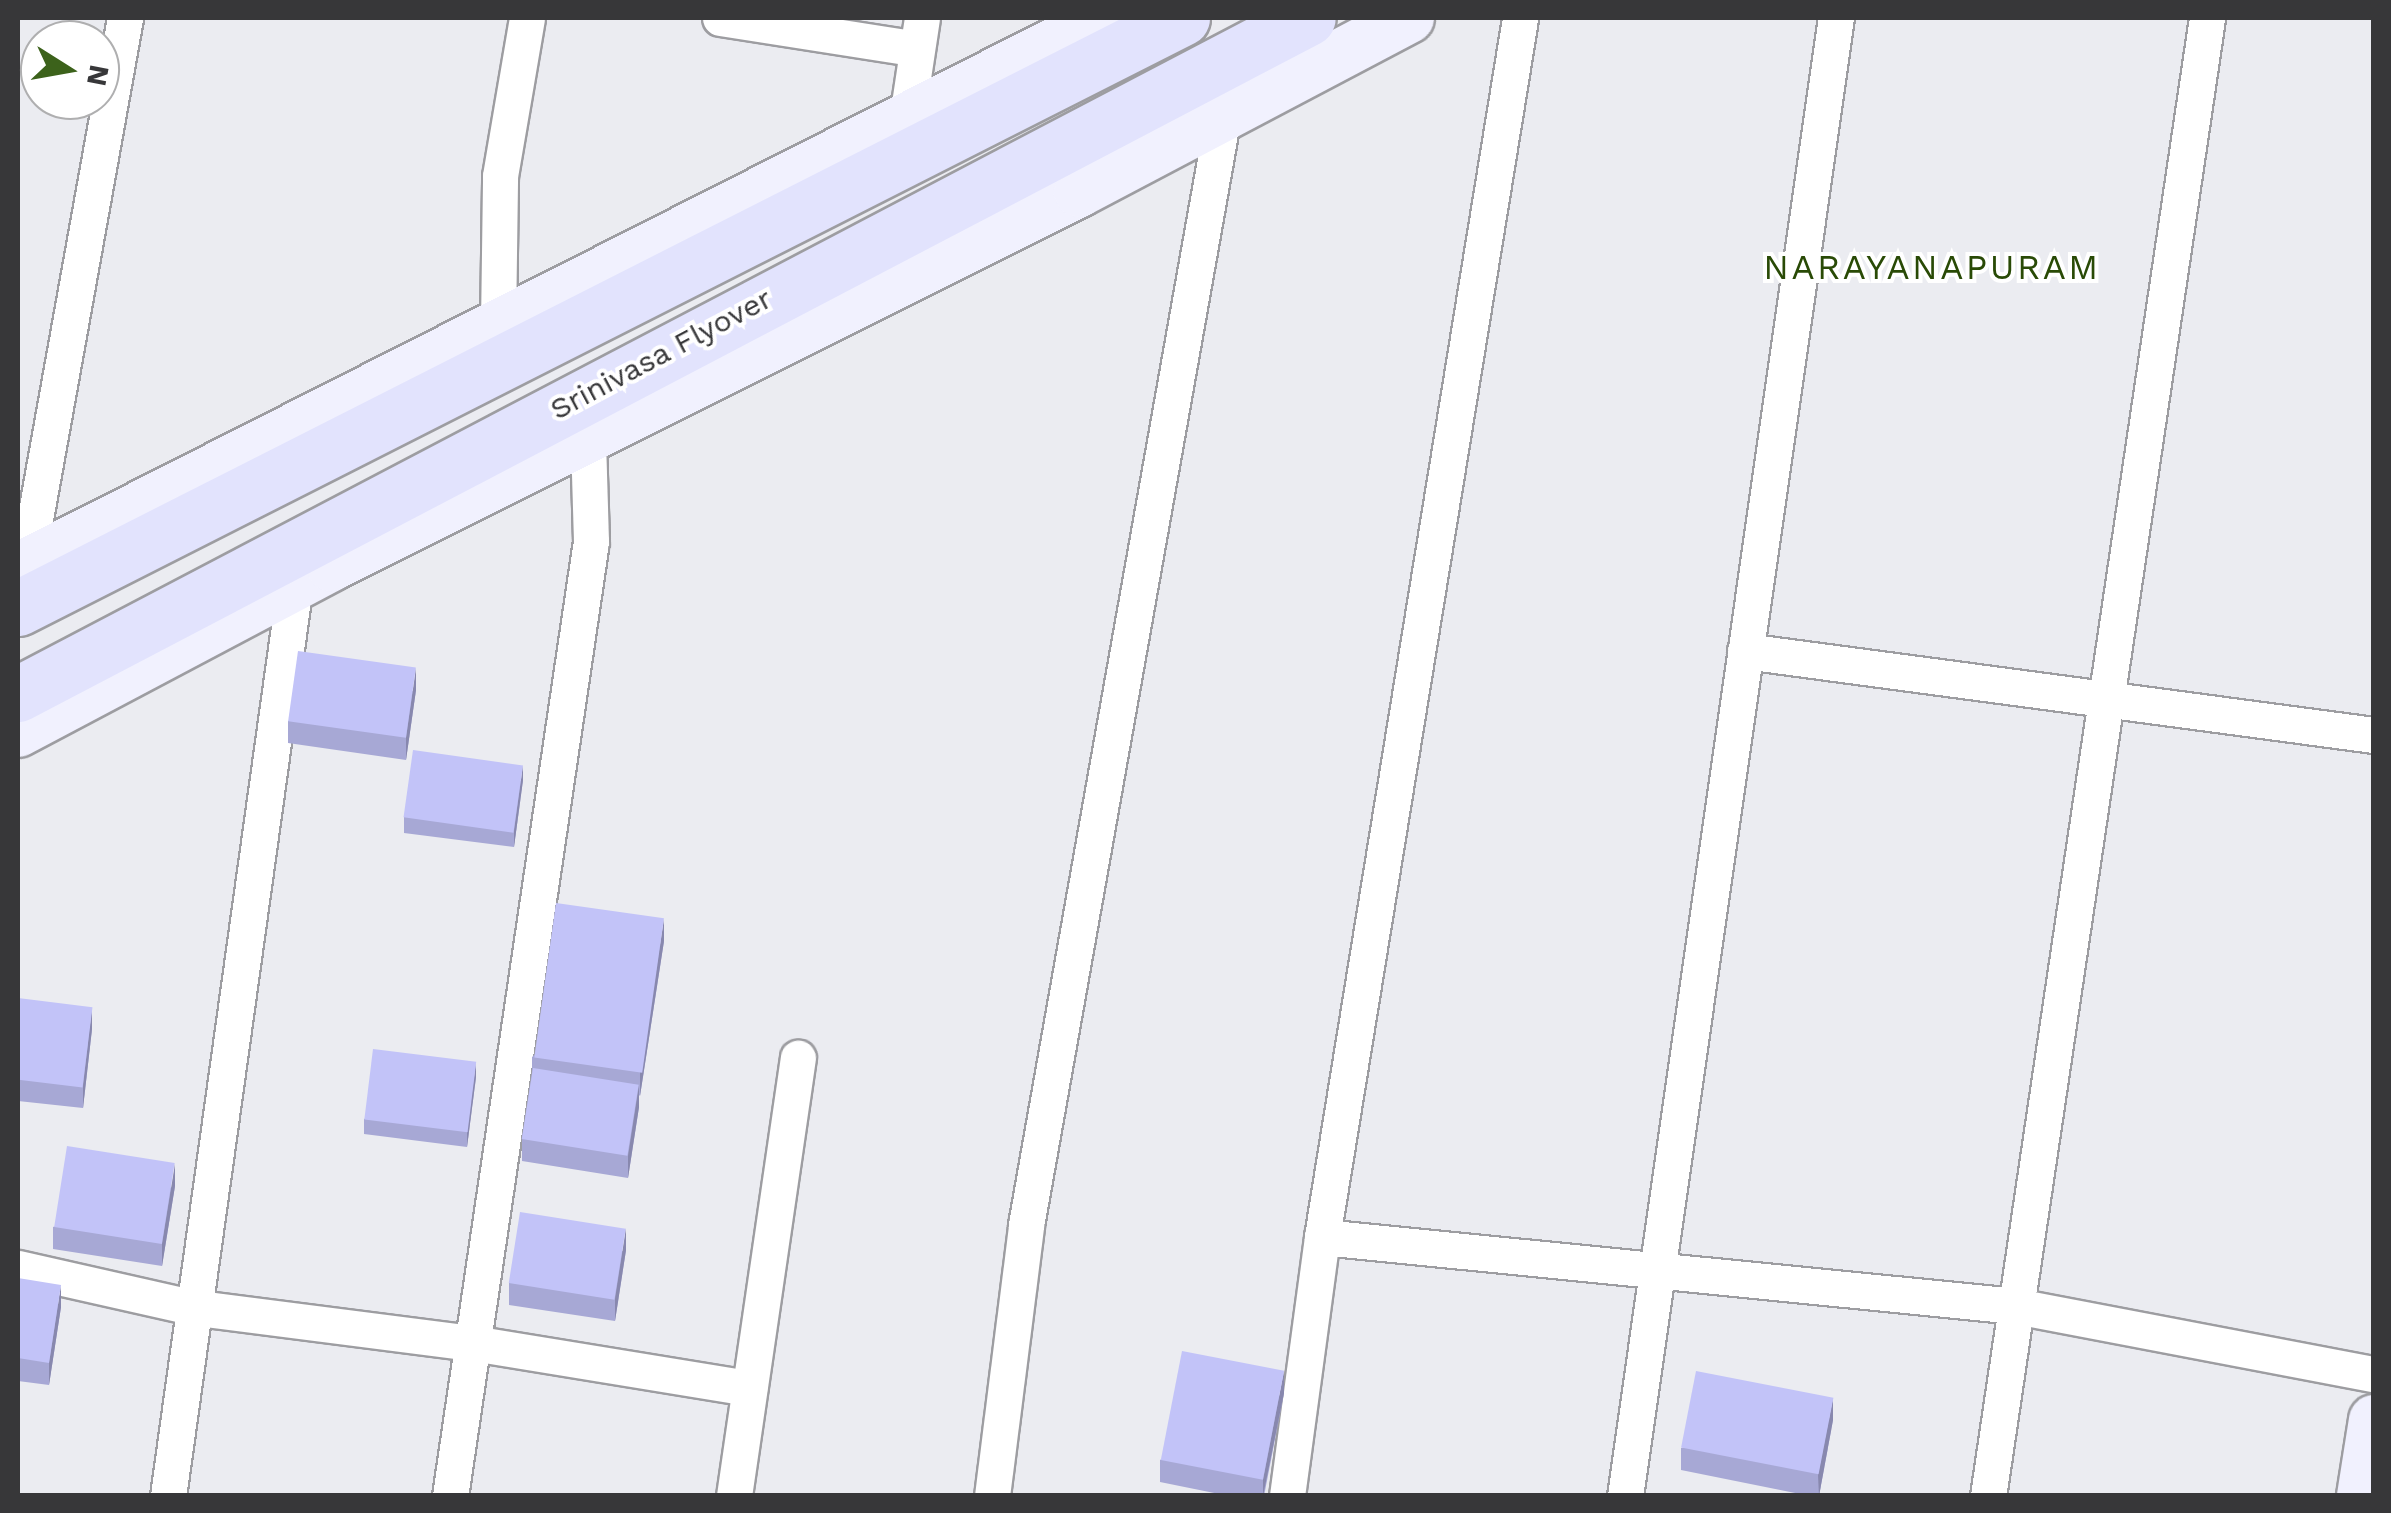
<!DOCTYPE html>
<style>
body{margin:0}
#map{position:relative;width:2391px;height:1513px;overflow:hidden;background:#ebecf1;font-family:"Work Sans",sans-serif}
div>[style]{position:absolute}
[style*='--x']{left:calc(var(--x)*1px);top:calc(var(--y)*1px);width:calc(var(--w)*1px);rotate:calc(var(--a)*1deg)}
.roads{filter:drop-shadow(2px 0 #9d9da1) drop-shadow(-2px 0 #9d9da1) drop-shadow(0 2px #9d9da1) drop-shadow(0 -2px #9d9da1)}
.street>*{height:35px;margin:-17.5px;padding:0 17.5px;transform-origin:17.5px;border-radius:17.5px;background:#fff}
.secondary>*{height:50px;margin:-25px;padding:0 25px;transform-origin:25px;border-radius:25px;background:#f1f1fe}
.primary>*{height:55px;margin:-27.5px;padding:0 27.5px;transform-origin:27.5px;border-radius:27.5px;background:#e2e3fd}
.wall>*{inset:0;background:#a7a8d5}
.shaded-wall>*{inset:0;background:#8888ae}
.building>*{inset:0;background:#c2c3f8;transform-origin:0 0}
span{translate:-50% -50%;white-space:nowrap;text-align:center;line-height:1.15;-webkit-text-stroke:8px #fff;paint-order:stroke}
.street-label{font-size:30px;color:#373739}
.quarter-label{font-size:35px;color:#294a06;letter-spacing:2.5px}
.frame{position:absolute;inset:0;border:20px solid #373739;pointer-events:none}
.north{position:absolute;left:20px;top:20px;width:100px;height:100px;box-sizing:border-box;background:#fff;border:2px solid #afafb0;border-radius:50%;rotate:101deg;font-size:28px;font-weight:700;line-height:40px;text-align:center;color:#373739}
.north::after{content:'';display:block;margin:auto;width:35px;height:45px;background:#3c621b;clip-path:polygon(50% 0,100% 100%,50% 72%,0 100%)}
</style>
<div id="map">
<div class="roads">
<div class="street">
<div style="--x:720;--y:18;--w:199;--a:8.9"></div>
<div style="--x:907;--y:117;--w:100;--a:-81.4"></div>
<div style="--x:498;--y:325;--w:149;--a:-89.2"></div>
<div style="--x:500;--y:176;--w:160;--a:-80.3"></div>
<div style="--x:27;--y:563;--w:554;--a:-79.81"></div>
<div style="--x:1745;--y:651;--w:635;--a:7.61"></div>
<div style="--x:1322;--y:1237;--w:697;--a:5.68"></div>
<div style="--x:2016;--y:1306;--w:364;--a:10.8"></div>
<div style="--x:18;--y:1268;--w:177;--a:12.7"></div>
<div style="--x:191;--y:1307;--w:284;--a:7.3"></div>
<div style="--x:473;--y:1343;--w:280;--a:9.3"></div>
<div style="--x:168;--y:1496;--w:921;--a:-82.07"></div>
<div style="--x:450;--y:1496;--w:965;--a:-81.6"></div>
<div style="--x:591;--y:541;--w:104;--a:-91.7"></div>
<div style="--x:734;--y:1496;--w:443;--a:-81.7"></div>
<div style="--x:992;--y:1496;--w:273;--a:-82.8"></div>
<div style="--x:1026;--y:1225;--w:1126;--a:-79.93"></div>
<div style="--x:1287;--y:1496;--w:261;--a:-82.3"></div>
<div style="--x:1322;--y:1237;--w:1235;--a:-80.77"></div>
<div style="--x:1625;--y:1496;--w:1493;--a:-81.88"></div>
<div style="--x:1988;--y:1496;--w:1494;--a:-81.57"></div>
</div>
<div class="secondary">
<div style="--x:18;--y:568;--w:1217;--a:-26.86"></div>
<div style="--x:18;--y:732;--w:354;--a:-27.9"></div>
<div style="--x:331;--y:566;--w:836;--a:-26.57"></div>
<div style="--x:1079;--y:192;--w:373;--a:-27.8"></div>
<div style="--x:2362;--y:1496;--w:77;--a:-81"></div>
</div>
<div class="primary">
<div style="--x:18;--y:608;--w:1305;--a:-26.88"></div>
<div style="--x:18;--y:694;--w:1456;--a:-27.66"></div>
</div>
</div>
<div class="wall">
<div style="clip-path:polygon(416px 690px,406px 760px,288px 743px,288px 721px)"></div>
<div style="clip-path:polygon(523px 780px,514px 847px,404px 833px,404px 817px)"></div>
<div style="clip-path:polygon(664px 941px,640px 1096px,639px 1095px,639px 1107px,628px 1178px,522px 1161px,522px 1139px,532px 1072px,532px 1057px)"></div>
<div style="clip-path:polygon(18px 998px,92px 1029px,83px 1108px,18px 1101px)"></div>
<div style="clip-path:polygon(476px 1077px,467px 1147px,364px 1134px,364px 1119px)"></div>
<div style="clip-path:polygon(175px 1186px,162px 1266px,53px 1249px,53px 1227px)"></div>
<div style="clip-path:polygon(626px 1250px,615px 1321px,509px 1305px,509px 1283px)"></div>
<div style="clip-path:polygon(18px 1278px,61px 1307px,49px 1385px,18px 1381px)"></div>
<div style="clip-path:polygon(1284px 1393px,1264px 1496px,1229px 1496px,1160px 1482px,1160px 1460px)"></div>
<div style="clip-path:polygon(1833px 1420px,1819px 1496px,1810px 1496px,1681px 1470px,1681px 1448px)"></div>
</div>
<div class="shaded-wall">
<div style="clip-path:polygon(416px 668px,416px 690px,406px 760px,406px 738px)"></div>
<div style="clip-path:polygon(523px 765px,523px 780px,514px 847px,514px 831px)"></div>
<div style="clip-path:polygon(664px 919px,664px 941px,640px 1096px,640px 1074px)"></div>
<div style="clip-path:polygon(92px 1007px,92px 1029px,83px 1108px,83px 1086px)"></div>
<div style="clip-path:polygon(476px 1062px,476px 1077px,467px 1147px,467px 1131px)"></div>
<div style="clip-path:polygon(639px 1085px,639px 1107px,628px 1178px,628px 1156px)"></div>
<div style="clip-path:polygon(175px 1164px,175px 1186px,162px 1266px,162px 1244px)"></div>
<div style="clip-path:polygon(626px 1228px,626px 1250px,615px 1321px,615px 1299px)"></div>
<div style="clip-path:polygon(61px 1285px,61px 1307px,49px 1385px,49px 1363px)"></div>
<div style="clip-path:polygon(1284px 1371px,1284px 1393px,1263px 1496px,1263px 1480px)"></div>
<div style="clip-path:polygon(1833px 1398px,1833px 1420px,1819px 1496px,1818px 1475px)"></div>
</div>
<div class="building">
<div style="left:298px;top:651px;width:119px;height:71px;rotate:8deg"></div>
<div style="left:413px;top:750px;width:111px;height:68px;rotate:8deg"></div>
<div style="left:556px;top:903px;width:109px;height:156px;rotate:8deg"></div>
<div style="left:18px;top:998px;width:75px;height:81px;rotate:7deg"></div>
<div style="left:373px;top:1049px;width:104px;height:71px;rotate:7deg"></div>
<div style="left:533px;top:1068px;width:107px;height:72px;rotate:9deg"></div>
<div style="left:67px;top:1146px;width:109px;height:82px;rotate:9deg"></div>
<div style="left:520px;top:1212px;width:107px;height:72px;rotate:9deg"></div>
<div style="clip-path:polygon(18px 1278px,61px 1285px,49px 1363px,18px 1358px)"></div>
<div style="left:1182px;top:1351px;width:104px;height:111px;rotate:11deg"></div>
<div style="left:1696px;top:1371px;width:140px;height:78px;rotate:11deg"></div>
</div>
<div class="street-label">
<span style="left:661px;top:354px;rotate:-28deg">Srinivasa Flyover</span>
</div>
<div class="quarter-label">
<span style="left:1932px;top:267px">NARAYANAPURAM</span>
</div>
<div class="frame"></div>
<div class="north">N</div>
</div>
